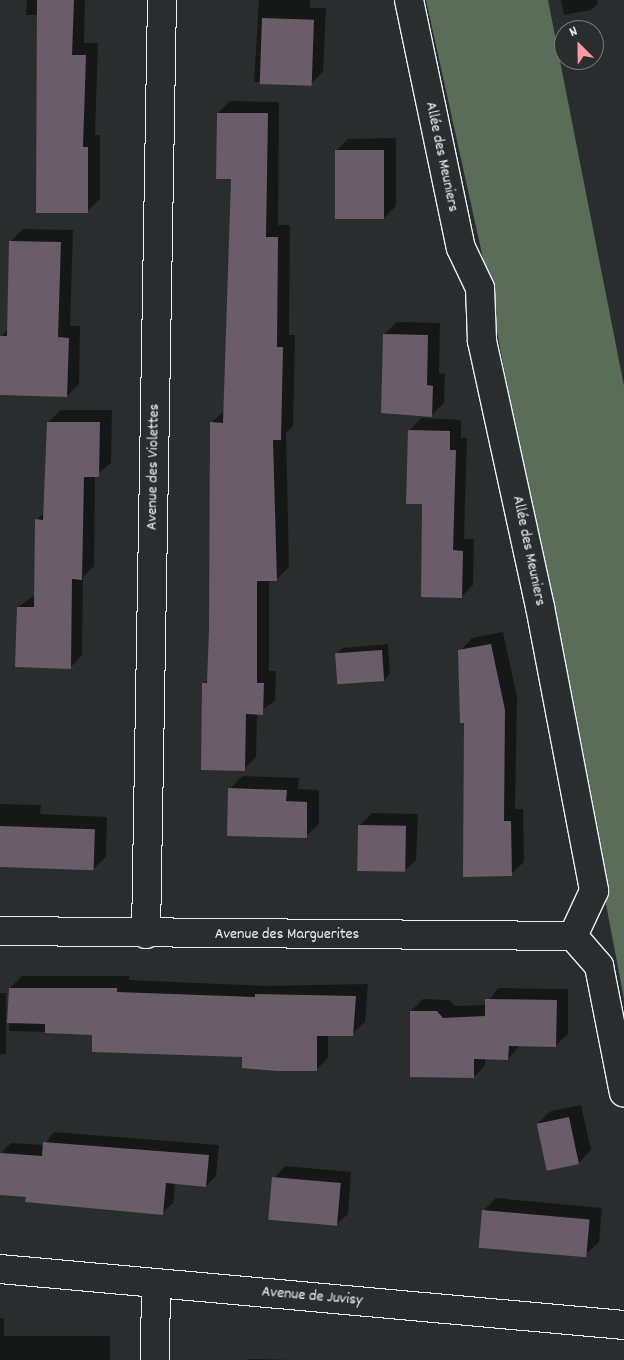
<!DOCTYPE html>
<meta charset="utf-8">
<style>
body{margin:0}
#map{position:relative;width:624px;height:1360px;overflow:hidden;background:#2a2d2e;font-family:Dekko,sans-serif}
div>[style]{position:absolute}
[style*='--x']{left:calc(var(--x)*1px);top:calc(var(--y)*1px);width:calc(var(--w)*1px);rotate:calc(var(--a)*1deg)}
.green>*{inset:0;background:#5a6d58}
.shadow>*{inset:0;background:#0007;transform-origin:0 0}
.building>*{inset:0;background:#6a5c69;transform-origin:0 0}
.roads{filter:drop-shadow(1px 0 #e8f1f8) drop-shadow(-1px 0 #e8f1f8) drop-shadow(0 1px #e8f1f8) drop-shadow(0 -1px #e8f1f8)}
.street>*{height:28px;margin:-14px;padding:0 14px;transform-origin:14px;border-radius:14px;background:#2a2d2e}
span{translate:-50% -50%;white-space:nowrap;text-align:center;line-height:1.15;-webkit-text-stroke:5px #2a2d2e;paint-order:stroke}
.street-label{font-size:16px;color:#e8f1f8}
.north{position:absolute;left:554px;top:20px;width:50px;height:50px;box-sizing:border-box;background:#2a2d2e;border:1px solid #767b7f;border-radius:50%;rotate:337deg;font-size:14px;font-weight:700;line-height:20px;text-align:center;color:#e8f1f8}
.north::after{content:'';display:block;margin:auto;width:18px;height:22px;background:#ff9aa2;clip-path:polygon(50% 0,100% 100%,50% 72%,0 100%)}
</style>
<div id="map">
<div class="green">
<div style="clip-path:polygon(426px 0,548px 0,624px 386px,624px 999px,484px 263px)"></div>
</div>
<div class="shadow">
<div style="clip-path:polygon(27px 0,85px 0,84px 43px,98px 43px,95px 135px,100px 135px,100px 199px,87px 211px,38px 15px,26px 15px)"></div>
<div style="clip-path:polygon(259px 0,310px 0,310px 8px,326px 8px,323px 71px,311px 84px,254px 82px)"></div>
<div style="clip-path:polygon(561px 0,597px 0,598px 3px,591px 10px,564px 15px)"></div>
<div style="clip-path:polygon(230px 101px,279px 102px,278px 225px,290px 225px,289px 335px,295px 335px,293px 426px,286px 433px,289px 567px,276px 580px,269px 580px,269px 671px,276px 671px,275px 701px,257px 713px,256px 757px,244px 769px,203px 684px,209px 679px,211px 423px,224px 411px,232px 178px,218px 113px)"></div>
<div style="clip-path:polygon(396px 138px,396px 206px,384px 218px,336px 151px,348px 139px)"></div>
<div style="clip-path:polygon(23px 229px,73px 230px,70px 326px,80px 326px,79px 384px,67px 396px,0 394px,1px 337px,8px 329px,10px 242px)"></div>
<div style="clip-path:polygon(397px 322px,440px 323px,439px 373px,445px 374px,444px 403px,432px 415px,384px 334px)"></div>
<div style="clip-path:polygon(61px 410px,112px 410px,111px 463px,95px 476px,94px 566px,83px 577px,82px 655px,70px 668px,18px 607px,35px 595px,36px 520px,45px 512px,48px 422px)"></div>
<div style="clip-path:polygon(421px 418px,461px 420px,461px 438px,467px 438px,464px 539px,474px 539px,473px 585px,461px 597px,423px 503px,410px 430px)"></div>
<div style="clip-path:polygon(503px 632px,517px 697px,515px 809px,523px 809px,524px 862px,511px 874px,465px 722px,460px 651px,472px 638px)"></div>
<div style="clip-path:polygon(388px 644px,390px 674px,384px 680px,337px 654px,343px 648px)"></div>
<div style="clip-path:polygon(242px 776px,299px 778px,298px 789px,319px 790px,319px 824px,306px 836px,230px 789px)"></div>
<div style="clip-path:polygon(0 804px,41px 805px,40px 814px,107px 817px,106px 857px,93px 869px,0 866px)"></div>
<div style="clip-path:polygon(372px 813px,418px 814px,416px 860px,403px 872px,359px 826px)"></div>
<div style="clip-path:polygon(22px 976px,129px 976px,129px 980px,265px 986px,368px 984px,365px 1022px,352px 1034px,328px 1034px,328px 1058px,316px 1070px,94px 1033px,9px 1031px,10px 988px)"></div>
<div style="clip-path:polygon(498px 988px,568px 989px,568px 1034px,556px 1045px,520px 1045px,508px 1059px,485px 1058px,485px 1065px,474px 1077px,411px 1011px,423px 999px,449px 1000px,455px 1006px,486px 1005px)"></div>
<div style="left:0;top:993px;width:6px;height:61px"></div>
<div style="clip-path:polygon(581px 1105px,591px 1150px,579px 1163px,538px 1123px,551px 1111px)"></div>
<div style="clip-path:polygon(54px 1132px,219px 1145px,216px 1176px,206px 1186px,175px 1183px,173px 1203px,162px 1213px,0 1194px,1px 1153px,11px 1143px,44px 1145px)"></div>
<div style="clip-path:polygon(285px 1166px,351px 1172px,348px 1214px,336px 1225px,274px 1178px)"></div>
<div style="clip-path:polygon(496px 1198px,602px 1208px,599px 1242px,586px 1254px,484px 1210px)"></div>
<div style="clip-path:polygon(0 1318px,4px 1318px,4px 1336px,110px 1336px,110px 1360px,0 1360px)"></div>
<div style="clip-path:polygon(249px 1359px,293px 1360px,248px 1360px)"></div>
</div>
<div class="building">
<div style="clip-path:polygon(37px 0,74px 0,72px 55px,86px 55px,83px 147px,88px 147px,88px 213px,36px 213px)"></div>
<div style="left:262px;top:18px;width:52px;height:66px;rotate:2deg"></div>
<div style="clip-path:polygon(217px 113px,268px 113px,266px 237px,278px 237px,277px 347px,283px 347px,281px 440px,273px 440px,277px 581px,257px 581px,257px 683px,264px 683px,263px 715px,246px 714px,245px 771px,201px 770px,202px 683px,207px 683px,209px 629px,210px 422px,223px 423px,231px 179px,216px 179px)"></div>
<div style="left:384px;top:150px;width:69px;height:49px;rotate:90deg"></div>
<div style="clip-path:polygon(9px 241px,61px 242px,58px 337px,69px 338px,67px 397px,0 395px,0 336px,7px 336px)"></div>
<div style="clip-path:polygon(383px 334px,428px 335px,427px 385px,433px 386px,432px 417px,381px 413px)"></div>
<div style="clip-path:polygon(47px 422px,100px 422px,99px 477px,84px 477px,82px 580px,72px 579px,71px 669px,15px 667px,17px 607px,34px 607px,35px 519px,43px 520px)"></div>
<div style="clip-path:polygon(408px 430px,450px 431px,450px 450px,456px 450px,453px 550px,463px 551px,462px 598px,421px 597px,422px 504px,406px 504px)"></div>
<div style="clip-path:polygon(491px 644px,505px 710px,504px 821px,511px 821px,512px 876px,463px 877px,464px 723px,460px 723px,458px 650px)"></div>
<div style="left:382px;top:650px;width:31px;height:47px;rotate:86deg"></div>
<div style="clip-path:polygon(228px 788px,287px 790px,286px 801px,307px 802px,307px 838px,227px 836px)"></div>
<div style="left:358px;top:825px;width:48px;height:46px;rotate:1deg"></div>
<div style="left:0;top:826px;width:95px;height:41px;rotate:2deg"></div>
<div style="clip-path:polygon(9px 988px,117px 988px,117px 992px,255px 997px,255px 994px,356px 996px,353px 1036px,317px 1036px,317px 1071px,277px 1071px,242px 1068px,242px 1057px,92px 1052px,92px 1035px,45px 1033px,45px 1024px,7px 1023px)"></div>
<div style="clip-path:polygon(485px 999px,557px 1000px,556px 1047px,509px 1046px,508px 1060px,474px 1059px,474px 1078px,410px 1077px,410px 1011px,437px 1011px,443px 1018px,485px 1016px)"></div>
<div style="left:569px;top:1117px;width:48px;height:33px;rotate:78deg"></div>
<div style="clip-path:polygon(43px 1142px,209px 1155px,206px 1187px,166px 1183px,163px 1215px,25px 1202px,26px 1197px,0 1195px,0 1153px,42px 1156px)"></div>
<div style="left:272px;top:1177px;width:69px;height:43px;rotate:5deg"></div>
<div style="left:482px;top:1210px;width:108px;height:38px;rotate:5deg"></div>
</div>
<div class="roads">
<div class="street">
<div style="--x:409;--y:0;--w:253;--a:78.2"></div>
<div style="--x:461;--y:248;--w:44;--a:64.6"></div>
<div style="--x:480;--y:288;--w:53;--a:87.8"></div>
<div style="--x:482;--y:341;--w:272;--a:77.7"></div>
<div style="--x:540;--y:607;--w:289;--a:79.2"></div>
<div style="--x:594;--y:891;--w:50;--a:115"></div>
<div style="--x:0;--y:931;--w:573;--a:0.5"></div>
<div style="--x:146;--y:934;--w:934;--a:-89.02"></div>
<div style="--x:573;--y:936;--w:40;--a:49"></div>
<div style="--x:599;--y:966;--w:129;--a:78.9"></div>
<div style="--x:0;--y:1269;--w:627;--a:5.13"></div>
<div style="--x:155;--y:1360;--w:77;--a:-89.3"></div>
</div>
</div>
<div class="street-label">
<span style="left:441px;top:157px;rotate:78deg">Allée des Meuniers</span>
<span style="left:154px;top:467px;rotate:-89deg">Avenue des Violettes</span>
<span style="left:528px;top:551px;rotate:78deg">Allée des Meuniers</span>
<span style="left:287px;top:935px">Avenue des Marguerites</span>
<span style="left:312px;top:1297px;rotate:5deg">Avenue de Juvisy</span>
</div>
<div class="north">N</div>
</div>
